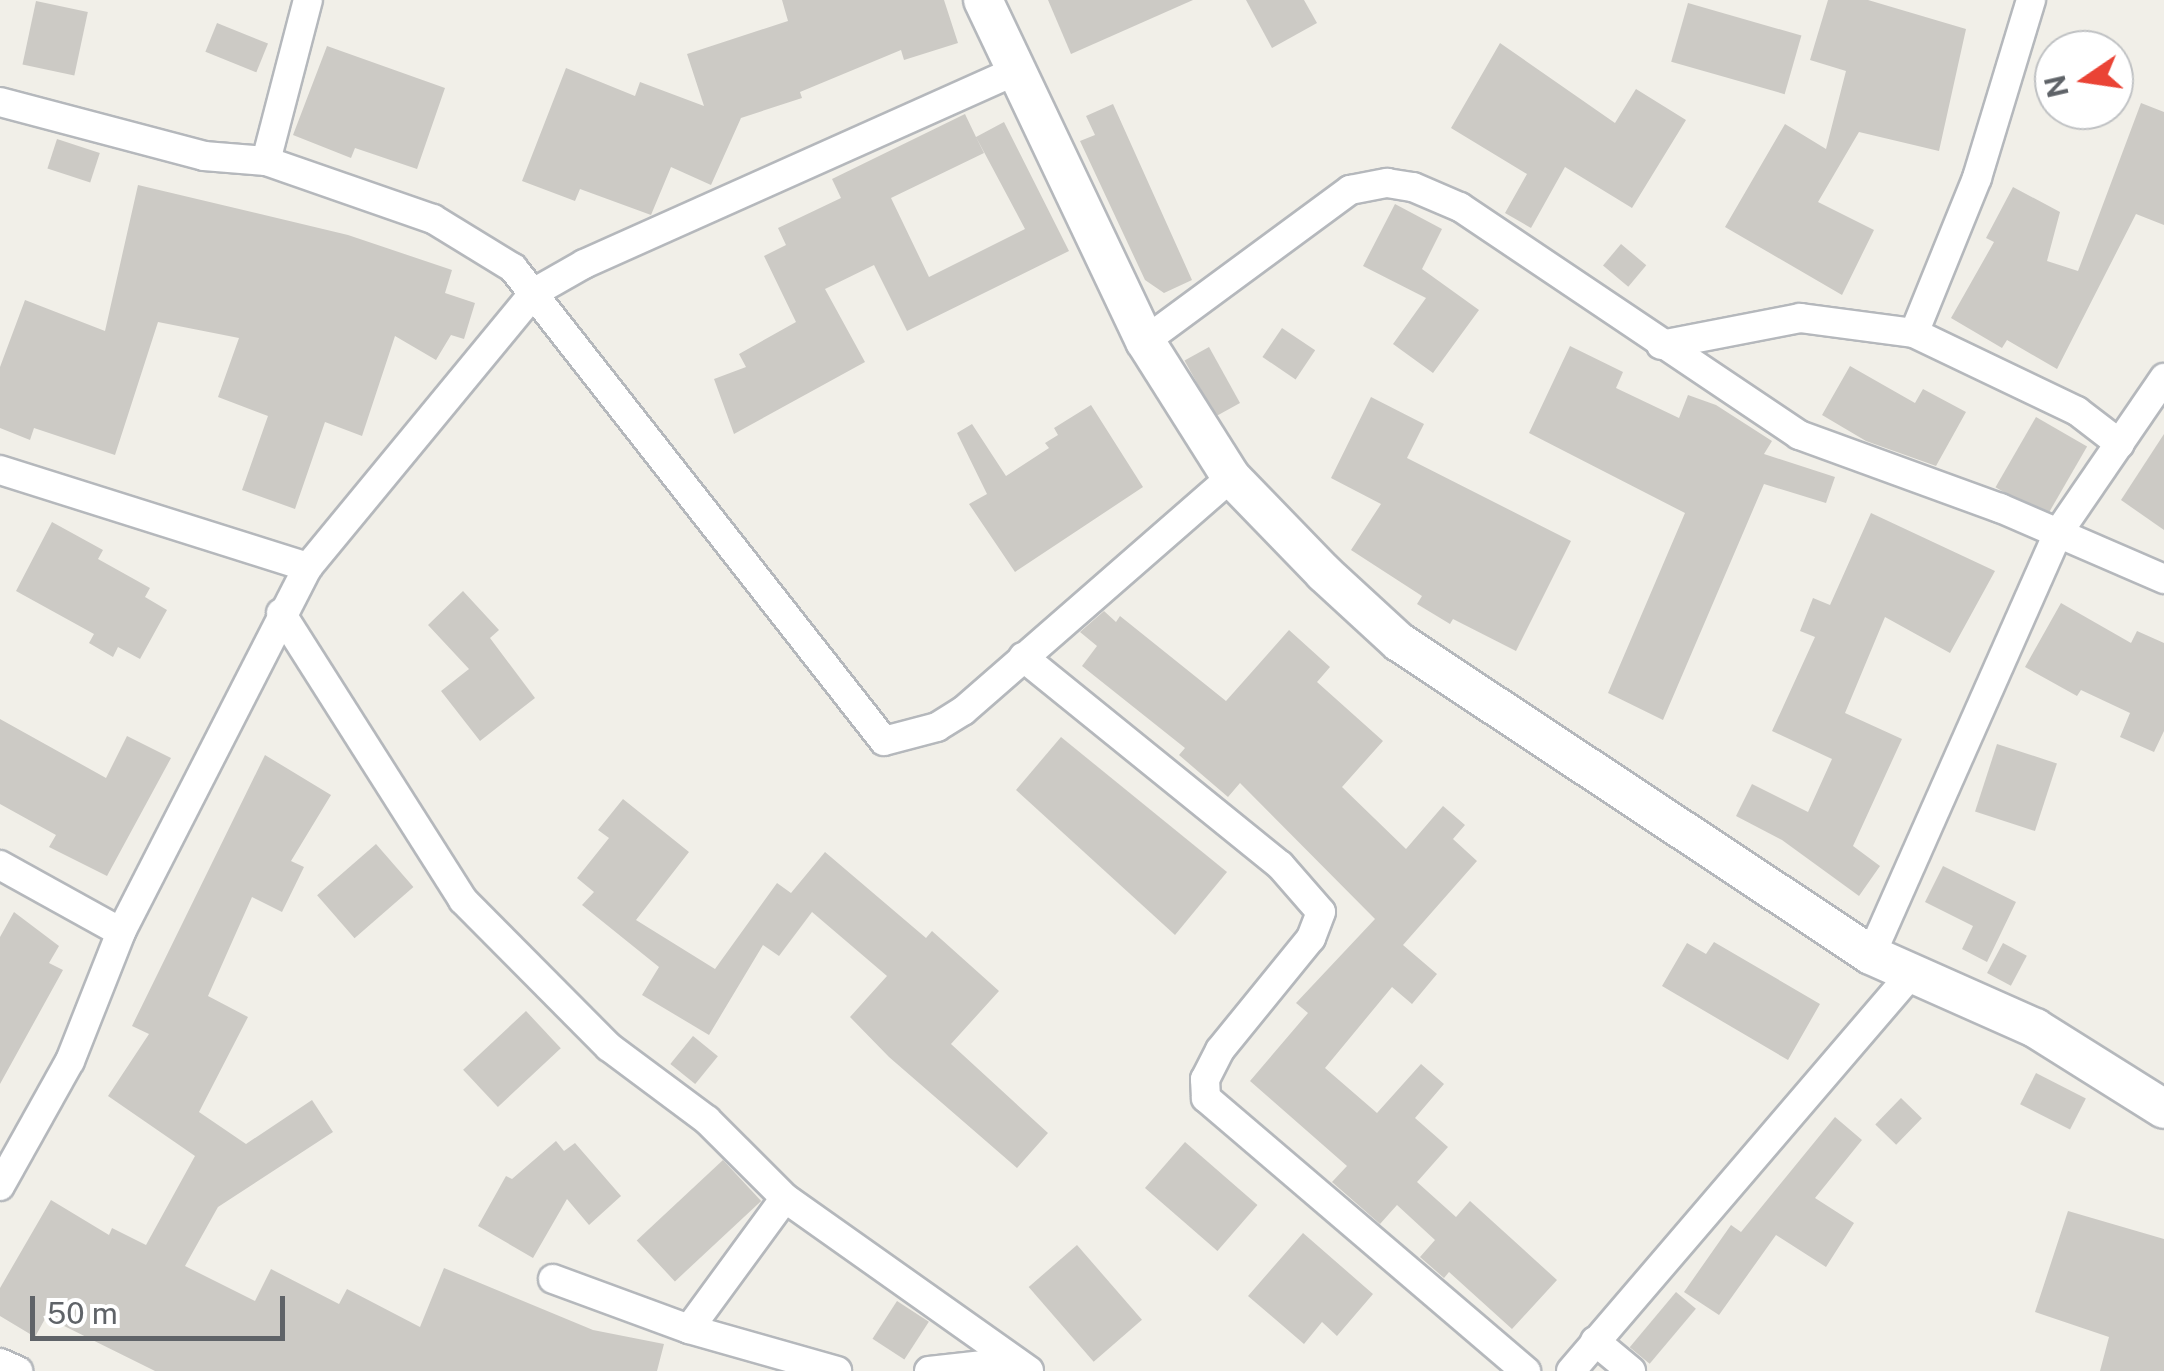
<!DOCTYPE html>
<style>
body{margin:0}
#map{position:relative;width:2164px;height:1371px;overflow:hidden;background:#f1efe8;font-family:"Public Sans",sans-serif}
div>[style]{position:absolute}
[style*='--x']{left:calc(var(--x)*1px);top:calc(var(--y)*1px);width:calc(var(--w)*1px);rotate:calc(var(--a)*1deg)}
.building>*{inset:0;background:#cccac5;transform-origin:0 0}
.roads{filter:drop-shadow(2px 0 #b5b8bc) drop-shadow(-2px 0 #b5b8bc) drop-shadow(0 2px #b5b8bc) drop-shadow(0 -2px #b5b8bc)}
.street>*{height:28px;margin:-14px;padding:0 14px;transform-origin:14px;border-radius:14px;background:#fff}
.secondary>*{height:38px;margin:-19px;padding:0 19px;transform-origin:19px;border-radius:19px;background:#fff}
span{translate:-50% -50%;white-space:nowrap;text-align:center;line-height:1.15;-webkit-text-stroke:8px #fff;paint-order:stroke}
.north{position:absolute;left:2034px;top:30px;width:100px;height:100px;box-sizing:border-box;background:#fff;border:2px solid #bfc1c3;border-radius:50%;rotate:257deg;font-size:28px;font-weight:700;line-height:40px;text-align:center;color:#5f6368}
.north::after{content:'';display:block;margin:auto;width:35px;height:45px;background:#ea4335;clip-path:polygon(50% 0,100% 100%,50% 72%,0 100%)}
.scale{position:absolute;left:30px;top:1296px;width:255px;height:45px;box-sizing:border-box;border:5px solid #5f6368;border-top:0;padding-left:12px;font-size:30px;line-height:35px;white-space:nowrap;color:#5f6368;-webkit-text-stroke:8px #fff;paint-order:stroke}
</style>
<div id="map">
<div class="building">
<div style="clip-path:polygon(782px 0,944px 0,958px 43px,904px 60px,901px 50px,800px 92px,802px 98px,741px 118px,711px 185px,671px 167px,651px 215px,580px 189px,575px 201px,522px 181px,566px 68px,635px 96px,640px 82px,704px 106px,687px 54px,788px 21px)"></div>
<div style="clip-path:polygon(1048px 0,1193px 0,1071px 54px)"></div>
<div style="clip-path:polygon(1246px 0,1304px 0,1317px 23px,1272px 48px)"></div>
<div style="clip-path:polygon(1828px 0,1868px 0,1966px 29px,1939px 151px,1859px 132px,1818px 202px,1874px 230px,1842px 295px,1725px 227px,1785px 124px,1826px 149px,1846px 71px,1810px 60px)"></div>
<div style="left:36px;top:1px;width:53px;height:65px;rotate:12deg"></div>
<div style="left:1688px;top:3px;width:118px;height:61px;rotate:16deg"></div>
<div style="left:217px;top:23px;width:55px;height:31px;rotate:22deg"></div>
<div style="clip-path:polygon(1500px 43px,1615px 123px,1636px 89px,1686px 120px,1632px 208px,1565px 167px,1531px 228px,1505px 213px,1527px 174px,1451px 128px)"></div>
<div style="clip-path:polygon(327px 46px,445px 88px,417px 169px,355px 148px,351px 158px,293px 135px)"></div>
<div style="clip-path:polygon(2141px 103px,2164px 112px,2164px 225px,2136px 214px,2057px 369px,2007px 340px,2002px 348px,1951px 318px,1994px 242px,1986px 238px,2013px 187px,2060px 212px,2047px 261px,2078px 271px)"></div>
<div style="clip-path:polygon(1113px 104px,1192px 280px,1164px 293px,1145px 280px,1080px 141px,1095px 135px,1086px 116px)"></div>
<div style="clip-path:polygon(evenodd,965px 114px,976px 137px,1004px 122px,1069px 251px,907px 331px,874px 265px,825px 289px,865px 362px,734px 434px,714px 379px,746px 367px,739px 354px,796px 322px,764px 256px,786px 245px,778px 228px,841px 198px,832px 179px,965px 114px,976px 137px,1025px 229px,929px 277px,891px 198px,984px 153px,976px 137px)"></div>
<div style="left:57px;top:139px;width:45px;height:31px;rotate:18deg"></div>
<div style="clip-path:polygon(138px 185px,348px 235px,452px 270px,445px 293px,475px 303px,464px 339px,451px 335px,436px 360px,395px 336px,362px 436px,325px 422px,295px 509px,242px 490px,268px 416px,218px 397px,239px 338px,158px 322px,115px 455px,34px 428px,30px 440px,0 428px,0 367px,25px 300px,105px 331px)"></div>
<div style="clip-path:polygon(1395px 204px,1442px 229px,1422px 269px,1479px 310px,1433px 373px,1393px 344px,1426px 298px,1363px 266px)"></div>
<div style="left:1621px;top:244px;width:33px;height:28px;rotate:40deg"></div>
<div style="left:1282px;top:328px;width:40px;height:35px;rotate:34deg"></div>
<div style="clip-path:polygon(1570px 346px,1623px 372px,1616px 388px,1679px 418px,1688px 395px,1716px 405px,1772px 441px,1764px 454px,1835px 477px,1826px 503px,1764px 484px,1663px 720px,1608px 693px,1685px 513px,1529px 433px)"></div>
<div style="left:1209px;top:347px;width:64px;height:28px;rotate:61deg"></div>
<div style="clip-path:polygon(1850px 366px,1915px 403px,1923px 389px,1966px 412px,1936px 466px,1866px 441px,1822px 415px)"></div>
<div style="clip-path:polygon(1371px 397px,1424px 424px,1407px 458px,1571px 541px,1516px 651px,1453px 619px,1450px 624px,1417px 604px,1422px 596px,1351px 550px,1381px 504px,1331px 478px)"></div>
<div style="clip-path:polygon(1091px 405px,1143px 487px,1015px 572px,969px 504px,987px 494px,957px 433px,972px 424px,1006px 476px,1049px 448px,1045px 443px,1058px 435px,1054px 428px)"></div>
<div style="left:2036px;top:417px;width:59px;height:81px;rotate:30deg"></div>
<div style="clip-path:polygon(2164px 434px,2164px 530px,2121px 500px)"></div>
<div style="clip-path:polygon(1871px 513px,1995px 571px,1950px 653px,1885px 617px,1845px 713px,1902px 739px,1853px 846px,1880px 866px,1859px 896px,1782px 840px,1736px 816px,1752px 784px,1808px 812px,1832px 759px,1772px 731px,1815px 637px,1800px 631px,1813px 598px,1830px 605px)"></div>
<div style="clip-path:polygon(52px 522px,103px 550px,98px 559px,150px 588px,145px 597px,167px 610px,140px 659px,118px 647px,113px 657px,89px 643px,94px 634px,16px 591px)"></div>
<div style="clip-path:polygon(463px 591px,499px 630px,490px 638px,535px 698px,480px 741px,441px 691px,469px 669px,428px 625px)"></div>
<div style="clip-path:polygon(2061px 603px,2131px 643px,2137px 631px,2164px 643px,2164px 731px,2154px 752px,2120px 737px,2130px 713px,2081px 690px,2077px 696px,2025px 667px)"></div>
<div style="clip-path:polygon(1104px 611px,1116px 622px,1120px 616px,1226px 701px,1289px 630px,1330px 667px,1317px 682px,1383px 741px,1342px 787px,1406px 849px,1443px 806px,1465px 825px,1453px 839px,1477px 861px,1403px 945px,1437px 974px,1412px 1004px,1392px 987px,1325px 1068px,1377px 1113px,1421px 1064px,1444px 1084px,1415px 1118px,1448px 1147px,1417px 1182px,1456px 1217px,1470px 1201px,1557px 1280px,1512px 1329px,1449px 1272px,1444px 1278px,1420px 1257px,1435px 1240px,1397px 1205px,1380px 1224px,1332px 1182px,1347px 1166px,1250px 1081px,1308px 1013px,1296px 1003px,1375px 919px,1240px 783px,1228px 797px,1179px 755px,1185px 748px,1082px 666px,1097px 646px,1080px 632px)"></div>
<div style="clip-path:polygon(0 719px,106px 778px,127px 736px,171px 758px,107px 876px,49px 847px,56px 835px,0 804px)"></div>
<div style="clip-path:polygon(1061px 737px,1227px 872px,1175px 935px,1016px 790px)"></div>
<div style="left:1997px;top:744px;width:63px;height:71px;rotate:18deg"></div>
<div style="clip-path:polygon(265px 755px,331px 795px,291px 861px,304px 867px,282px 912px,252px 897px,208px 996px,248px 1017px,199px 1112px,246px 1144px,312px 1100px,333px 1132px,218px 1207px,185px 1266px,255px 1301px,271px 1269px,339px 1304px,347px 1289px,420px 1327px,444px 1268px,593px 1330px,664px 1344px,657px 1371px,155px 1371px,46px 1317px,35px 1337px,0 1316px,0 1288px,51px 1200px,109px 1235px,112px 1228px,146px 1245px,195px 1156px,108px 1096px,149px 1034px,132px 1026px)"></div>
<div style="clip-path:polygon(623px 799px,689px 852px,636px 920px,715px 969px,777px 883px,791px 893px,825px 852px,926px 938px,932px 931px,999px 991px,951px 1044px,1048px 1133px,1017px 1168px,889px 1057px,850px 1017px,887px 976px,812px 912px,779px 956px,763px 945px,709px 1035px,642px 995px,659px 967px,582px 905px,594px 892px,577px 878px,609px 838px,598px 830px)"></div>
<div style="left:376px;top:844px;width:57px;height:78px;rotate:49deg"></div>
<div style="clip-path:polygon(1943px 866px,2016px 902px,1987px 962px,1962px 949px,1973px 926px,1925px 902px)"></div>
<div style="clip-path:polygon(14px 912px,59px 946px,49px 963px,63px 970px,0 1084px,0 937px)"></div>
<div style="clip-path:polygon(1714px 942px,1820px 1004px,1788px 1060px,1662px 986px,1687px 943px,1706px 954px)"></div>
<div style="left:2003px;top:943px;width:27px;height:34px;rotate:28deg"></div>
<div style="left:526px;top:1011px;width:51px;height:86px;rotate:47deg"></div>
<div style="left:693px;top:1036px;width:32px;height:36px;rotate:39deg"></div>
<div style="left:2036px;top:1073px;width:56px;height:35px;rotate:27deg"></div>
<div style="left:1901px;top:1098px;width:29px;height:37px;rotate:44deg"></div>
<div style="clip-path:polygon(1835px 1117px,1862px 1140px,1815px 1198px,1854px 1223px,1826px 1267px,1776px 1235px,1719px 1315px,1684px 1292px,1731px 1225px,1741px 1232px)"></div>
<div style="clip-path:polygon(556px 1141px,564px 1151px,575px 1143px,621px 1196px,589px 1225px,567px 1199px,533px 1258px,478px 1226px,506px 1176px,512px 1179px)"></div>
<div style="left:1185px;top:1142px;width:96px;height:61px;rotate:41deg"></div>
<div style="left:723px;top:1160px;width:56px;height:118px;rotate:47deg"></div>
<div style="clip-path:polygon(2068px 1211px,2164px 1239px,2164px 1371px,2100px 1371px,2109px 1337px,2035px 1312px)"></div>
<div style="clip-path:polygon(1303px 1233px,1373px 1294px,1337px 1336px,1322px 1322px,1304px 1344px,1248px 1296px)"></div>
<div style="left:1077px;top:1245px;width:99px;height:64px;rotate:49deg"></div>
<div style="left:1676px;top:1292px;width:26px;height:72px;rotate:40deg"></div>
<div style="left:897px;top:1301px;width:38px;height:45px;rotate:33deg"></div>
</div>
<div class="roads">
<div class="street">
<div style="--x:2031;--y:0;--w:186;--a:106.9"></div>
<div style="--x:1977;--y:178;--w:167;--a:112.1"></div>
<div style="--x:1914;--y:333;--w:181;--a:25.6"></div>
<div style="--x:2077;--y:411;--w:54;--a:37.5"></div>
<div style="--x:0;--y:102;--w:211;--a:14.8"></div>
<div style="--x:204;--y:156;--w:62;--a:4.6"></div>
<div style="--x:266;--y:161;--w:177;--a:19.2"></div>
<div style="--x:433;--y:219;--w:94;--a:31.5"></div>
<div style="--x:513;--y:268;--w:601;--a:51.89"></div>
<div style="--x:884;--y:741;--w:55;--a:-14.8"></div>
<div style="--x:937;--y:727;--w:31;--a:-32"></div>
<div style="--x:963;--y:711;--w:356;--a:-41.1"></div>
<div style="--x:266;--y:161;--w:166;--a:-75.4"></div>
<div style="--x:1145;--y:341;--w:255;--a:-36.4"></div>
<div style="--x:1350;--y:190;--w:38;--a:-11"></div>
<div style="--x:1387;--y:183;--w:26;--a:9"></div>
<div style="--x:1413;--y:187;--w:51;--a:23.1"></div>
<div style="--x:1460;--y:207;--w:409;--a:33.9"></div>
<div style="--x:1799;--y:435;--w:214;--a:20"></div>
<div style="--x:2000;--y:508;--w:179;--a:23.4"></div>
<div style="--x:1661;--y:345;--w:142;--a:-11"></div>
<div style="--x:1800;--y:318;--w:115;--a:7.5"></div>
<div style="--x:0;--y:470;--w:323;--a:17.5"></div>
<div style="--x:281;--y:613;--w:340;--a:57.6"></div>
<div style="--x:463;--y:900;--w:207;--a:45.2"></div>
<div style="--x:609;--y:1047;--w:122;--a:36.7"></div>
<div style="--x:707;--y:1120;--w:110;--a:45"></div>
<div style="--x:785;--y:1198;--w:299;--a:35.3"></div>
<div style="--x:1023;--y:657;--w:331;--a:39"></div>
<div style="--x:1280;--y:865;--w:62;--a:48.9"></div>
<div style="--x:1321;--y:912;--w:28;--a:111"></div>
<div style="--x:1311;--y:938;--w:144;--a:129.1"></div>
<div style="--x:1220;--y:1050;--w:33;--a:117"></div>
<div style="--x:1205;--y:1079;--w:19;--a:87"></div>
<div style="--x:1206;--y:1098;--w:421;--a:40.5"></div>
<div style="--x:0;--y:865;--w:138;--a:29"></div>
<div style="--x:1871;--y:955;--w:462;--a:-66.1"></div>
<div style="--x:2058;--y:533;--w:188;--a:-55.6"></div>
<div style="--x:0;--y:1186;--w:143;--a:-60.8"></div>
<div style="--x:70;--y:1061;--w:139;--a:-68.4"></div>
<div style="--x:121;--y:932;--w:410;--a:-62.9"></div>
<div style="--x:308;--y:567;--w:357;--a:-50.5"></div>
<div style="--x:535;--y:292;--w:56;--a:-29.7"></div>
<div style="--x:584;--y:264;--w:472;--a:-24.1"></div>
<div style="--x:553;--y:1279;--w:145;--a:20.2"></div>
<div style="--x:689;--y:1329;--w:154;--a:15.8"></div>
<div style="--x:689;--y:1329;--w:162;--a:-53.8"></div>
<div style="--x:1595;--y:1341;--w:47;--a:39.8"></div>
<div style="--x:0;--y:1363;--w:20;--a:24"></div>
<div style="--x:929;--y:1371;--w:82;--a:-6.3"></div>
<div style="--x:1571;--y:1371;--w:523;--a:-49.42"></div>
</div>
<div class="secondary">
<div style="--x:983;--y:0;--w:378;--a:64.6"></div>
<div style="--x:1145;--y:341;--w:161;--a:57.7"></div>
<div style="--x:1231;--y:477;--w:134;--a:45.9"></div>
<div style="--x:1324;--y:573;--w:102;--a:42.6"></div>
<div style="--x:1399;--y:642;--w:566;--a:33.55"></div>
<div style="--x:1871;--y:955;--w:180;--a:24"></div>
<div style="--x:2035;--y:1028;--w:152;--a:32.1"></div>
</div>
</div>
<div class="north">N</div>
<div class="scale">50 m</div>
</div>
